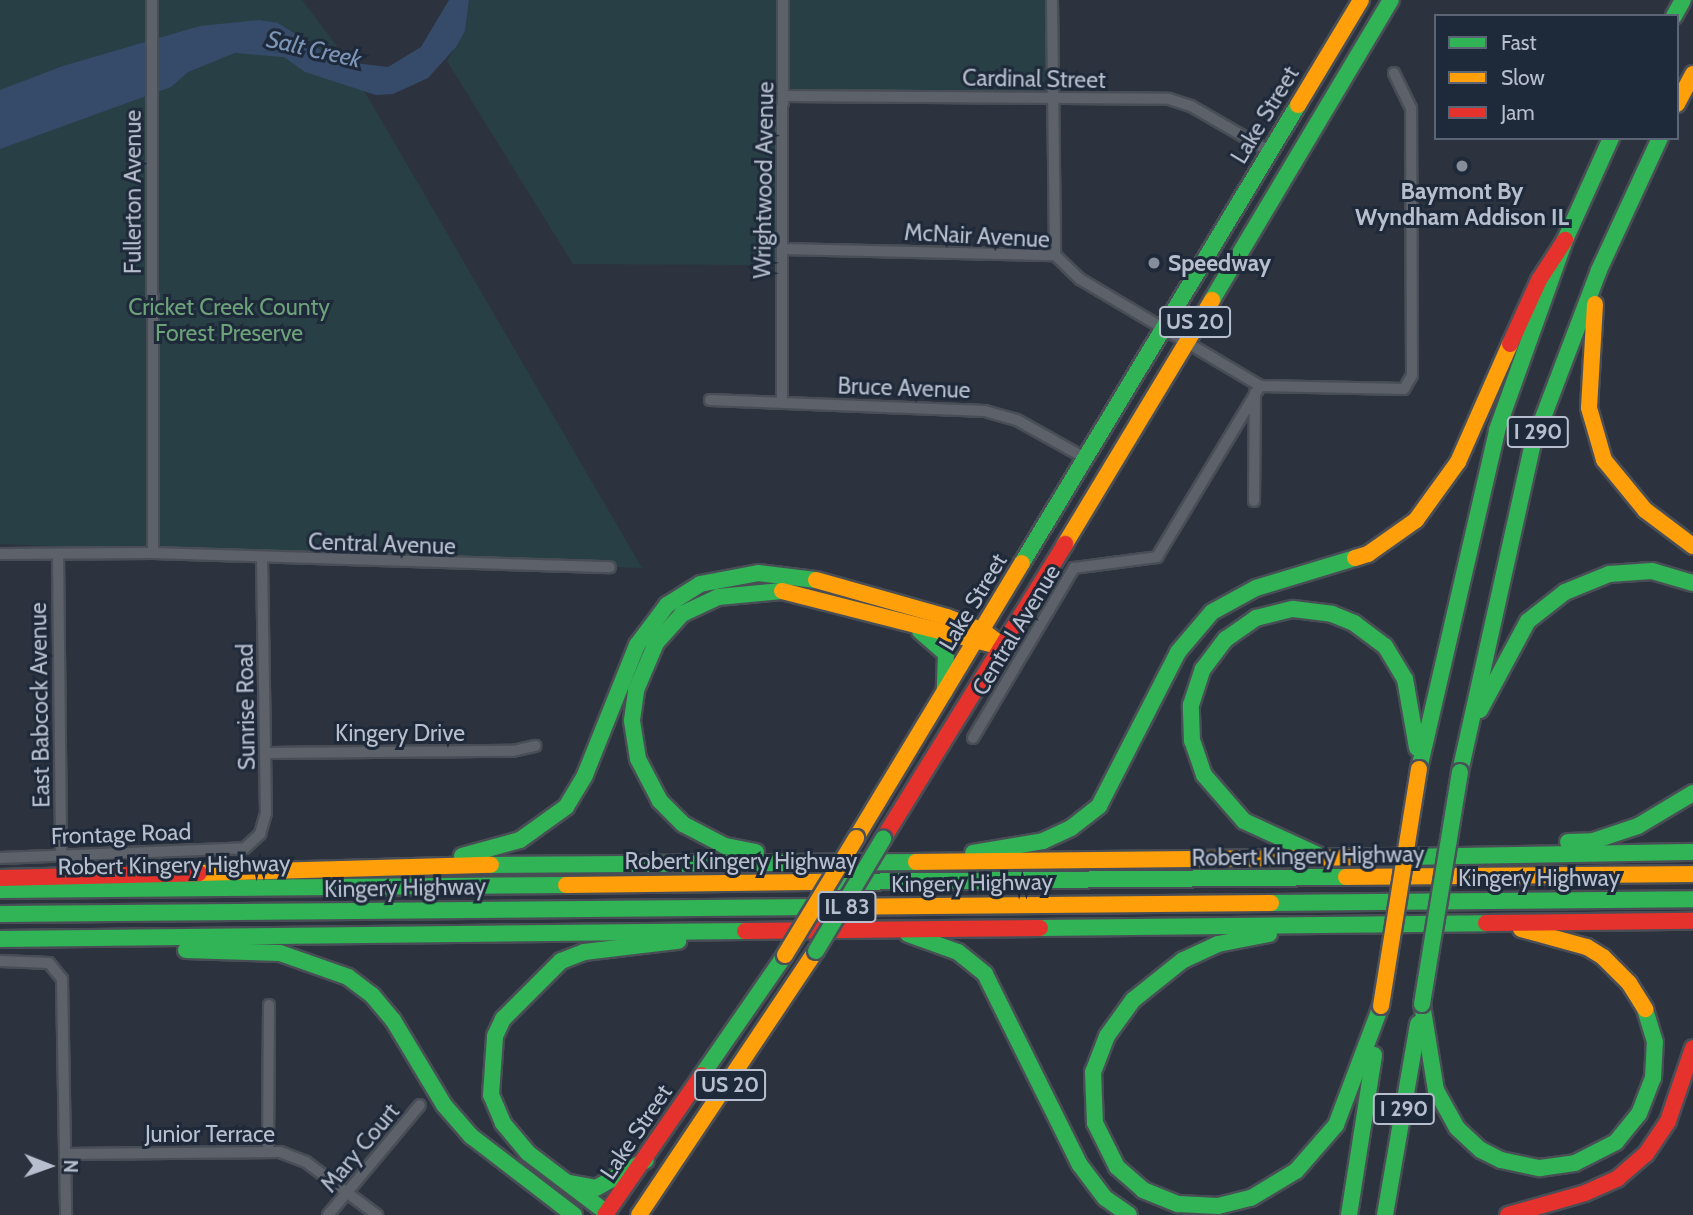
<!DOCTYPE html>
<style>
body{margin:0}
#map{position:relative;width:1693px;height:1215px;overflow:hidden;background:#2c333e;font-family:Cabin,sans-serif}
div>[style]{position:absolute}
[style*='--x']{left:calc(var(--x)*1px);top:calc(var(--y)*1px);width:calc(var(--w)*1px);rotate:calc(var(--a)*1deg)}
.green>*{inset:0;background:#284045}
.water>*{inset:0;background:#364b69}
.stream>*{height:3.5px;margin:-1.75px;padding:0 1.75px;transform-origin:1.75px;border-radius:1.75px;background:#364b69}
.roads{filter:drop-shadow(2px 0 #494e56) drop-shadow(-2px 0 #494e56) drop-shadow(0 2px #494e56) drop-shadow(0 -2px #494e56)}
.street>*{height:10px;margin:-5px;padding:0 5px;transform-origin:5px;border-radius:5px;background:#5d626a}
.fast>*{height:16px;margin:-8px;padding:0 8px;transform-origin:8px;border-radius:8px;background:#30b455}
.slow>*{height:16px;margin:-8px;padding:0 8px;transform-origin:8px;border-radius:8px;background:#ff9f0a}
.jam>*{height:16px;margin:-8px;padding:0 8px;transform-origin:8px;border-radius:8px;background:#e5322d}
.bridges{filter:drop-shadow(2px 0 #4a505a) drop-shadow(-2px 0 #4a505a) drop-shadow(0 2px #4a505a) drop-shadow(0 -2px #4a505a)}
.fast-bridge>*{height:16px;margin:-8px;padding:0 8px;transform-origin:8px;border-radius:8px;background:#30b455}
.slow-bridge>*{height:16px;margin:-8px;padding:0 8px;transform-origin:8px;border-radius:8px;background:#ff9f0a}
.dots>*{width:19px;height:19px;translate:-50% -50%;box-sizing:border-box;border:4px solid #1e293a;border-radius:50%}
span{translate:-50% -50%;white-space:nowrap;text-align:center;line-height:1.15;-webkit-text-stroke:6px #1e293a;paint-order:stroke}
.shield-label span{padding:2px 5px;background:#1e293a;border:2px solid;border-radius:5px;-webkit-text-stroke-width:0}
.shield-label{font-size:21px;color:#b7bfce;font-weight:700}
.street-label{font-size:23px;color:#b7bfce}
.poi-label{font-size:23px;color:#b7bfce;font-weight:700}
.left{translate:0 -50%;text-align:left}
.park-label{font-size:23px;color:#6ca179}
.water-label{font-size:24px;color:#7c95b7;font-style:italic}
.legend{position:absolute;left:1434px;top:14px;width:245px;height:126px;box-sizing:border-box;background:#1e293a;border:2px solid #5b6575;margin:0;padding:9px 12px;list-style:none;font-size:21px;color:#b7bfce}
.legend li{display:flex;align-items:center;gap:14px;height:35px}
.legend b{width:35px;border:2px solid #5b6575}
.north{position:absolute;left:14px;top:1131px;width:70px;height:70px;-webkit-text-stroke:5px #1e293a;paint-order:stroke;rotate:91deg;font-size:19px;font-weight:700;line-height:28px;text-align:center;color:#b7bfce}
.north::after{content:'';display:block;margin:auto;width:24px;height:32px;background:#b7bfce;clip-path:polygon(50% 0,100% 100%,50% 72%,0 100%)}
</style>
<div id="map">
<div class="green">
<div style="clip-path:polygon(0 0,302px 0,342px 53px,642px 568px,0 544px)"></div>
<div style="clip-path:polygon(469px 0,1048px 0,1048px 93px,799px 91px,780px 104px,776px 121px,777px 265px,573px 264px,447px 61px,465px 31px)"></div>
</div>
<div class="water">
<div style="clip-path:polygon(449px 0,469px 0,465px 31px,456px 47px,428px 78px,393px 94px,376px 95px,305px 72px,277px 52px,242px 50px,188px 72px,171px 87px,0 149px,0 90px,63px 66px,200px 26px,259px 20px,278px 23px,325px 53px,354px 63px,388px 67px,421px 47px)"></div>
</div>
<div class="stream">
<div style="--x:237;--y:51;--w:45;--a:5.1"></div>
</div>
<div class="roads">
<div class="street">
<div style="--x:152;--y:0;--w:553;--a:89.9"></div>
<div style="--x:1052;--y:0;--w:255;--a:89.3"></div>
<div style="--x:785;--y:96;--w:384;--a:0.4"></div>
<div style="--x:1169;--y:99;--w:23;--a:18"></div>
<div style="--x:1191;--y:106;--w:90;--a:30"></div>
<div style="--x:782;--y:249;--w:273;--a:1.3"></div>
<div style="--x:1055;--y:255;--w:35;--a:44"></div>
<div style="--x:1080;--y:279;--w:209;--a:30.7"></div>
<div style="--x:1260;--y:386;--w:144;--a:1.2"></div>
<div style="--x:1404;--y:389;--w:16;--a:-60"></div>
<div style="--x:1412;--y:375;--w:267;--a:-90.2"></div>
<div style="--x:1411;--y:108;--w:39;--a:-116"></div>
<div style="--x:710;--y:400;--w:275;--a:2.3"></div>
<div style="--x:985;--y:411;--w:33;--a:16"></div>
<div style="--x:1017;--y:420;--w:78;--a:29.2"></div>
<div style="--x:782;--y:402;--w:402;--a:-89.9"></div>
<div style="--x:1254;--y:501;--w:108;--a:-89.5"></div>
<div style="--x:0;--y:554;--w:153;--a:-0.4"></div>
<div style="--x:153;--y:553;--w:457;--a:1.8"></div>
<div style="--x:58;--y:554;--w:302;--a:89.4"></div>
<div style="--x:973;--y:738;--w:198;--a:-59.3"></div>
<div style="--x:1074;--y:568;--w:84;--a:-7.5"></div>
<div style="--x:1157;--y:557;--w:200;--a:-58.9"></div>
<div style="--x:266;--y:753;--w:247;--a:-0.5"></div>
<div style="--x:513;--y:751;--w:23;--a:-13"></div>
<div style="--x:0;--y:858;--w:245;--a:-2.3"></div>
<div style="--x:245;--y:848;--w:21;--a:-43"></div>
<div style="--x:260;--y:834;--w:22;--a:-74"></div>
<div style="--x:266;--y:813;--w:255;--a:-90.9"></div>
<div style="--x:0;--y:961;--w:49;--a:2.3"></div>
<div style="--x:49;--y:963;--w:21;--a:51"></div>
<div style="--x:62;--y:979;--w:236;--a:89"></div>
<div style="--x:268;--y:1152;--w:147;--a:-89.6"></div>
<div style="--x:65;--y:1154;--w:215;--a:-0.5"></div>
<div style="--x:280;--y:1152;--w:28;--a:21"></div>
<div style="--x:306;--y:1162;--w:89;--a:36.7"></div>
<div style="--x:328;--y:1215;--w:143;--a:-50.1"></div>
</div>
<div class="fast">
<div style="--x:1674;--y:16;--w:18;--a:-61"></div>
<div style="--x:1212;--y:300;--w:349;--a:-59.2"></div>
<div style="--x:1022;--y:563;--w:535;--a:-58.93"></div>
<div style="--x:920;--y:631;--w:35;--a:41"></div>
<div style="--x:946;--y:654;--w:38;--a:92"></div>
<div style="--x:1480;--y:710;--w:101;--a:-61.7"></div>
<div style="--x:1528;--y:621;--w:47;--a:-38.1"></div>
<div style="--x:1565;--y:592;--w:48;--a:-22.2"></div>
<div style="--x:1609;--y:574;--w:43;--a:-4"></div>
<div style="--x:1652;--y:571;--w:43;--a:16.3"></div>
<div style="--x:1419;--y:769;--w:348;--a:-77"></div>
<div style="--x:1497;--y:430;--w:202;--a:-70.3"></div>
<div style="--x:1565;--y:240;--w:112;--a:-65.7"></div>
<div style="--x:1460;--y:772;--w:336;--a:-77.5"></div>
<div style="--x:1533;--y:444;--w:186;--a:-69.2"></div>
<div style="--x:1599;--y:270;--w:145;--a:-65.2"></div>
<div style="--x:1568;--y:842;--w:25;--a:-2"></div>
<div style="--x:1593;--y:841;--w:47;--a:-18.4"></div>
<div style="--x:1638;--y:826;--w:64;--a:-31"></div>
<div style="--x:756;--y:852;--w:32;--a:-169"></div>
<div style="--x:725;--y:846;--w:47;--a:-152.4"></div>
<div style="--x:683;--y:824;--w:33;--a:-135"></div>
<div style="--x:660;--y:801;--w:47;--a:-117.6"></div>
<div style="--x:638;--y:759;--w:39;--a:-99"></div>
<div style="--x:632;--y:720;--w:30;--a:-82"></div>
<div style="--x:636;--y:690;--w:51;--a:-66.9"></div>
<div style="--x:656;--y:643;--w:39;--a:-48"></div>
<div style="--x:682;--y:614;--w:40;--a:-25"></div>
<div style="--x:718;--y:597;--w:64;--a:-5.4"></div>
<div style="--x:973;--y:853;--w:71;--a:-9.7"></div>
<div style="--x:1043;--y:841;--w:31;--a:-25"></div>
<div style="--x:1071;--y:828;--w:36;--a:-38"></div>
<div style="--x:1099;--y:806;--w:173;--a:-62.8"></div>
<div style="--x:1178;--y:652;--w:52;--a:-49.6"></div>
<div style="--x:1212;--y:612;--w:50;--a:-28.6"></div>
<div style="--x:1256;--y:588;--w:103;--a:-16.9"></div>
<div style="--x:1318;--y:855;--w:81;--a:-155.3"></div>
<div style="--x:1244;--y:821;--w:61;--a:-131"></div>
<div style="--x:1204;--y:775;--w:36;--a:-109"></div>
<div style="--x:1192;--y:741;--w:36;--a:-92"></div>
<div style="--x:1191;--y:705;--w:38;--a:-72"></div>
<div style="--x:1203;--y:669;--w:38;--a:-53"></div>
<div style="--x:1226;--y:639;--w:37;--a:-35"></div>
<div style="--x:1256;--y:618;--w:38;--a:-14"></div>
<div style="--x:1293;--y:609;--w:39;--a:7"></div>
<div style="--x:1332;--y:614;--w:24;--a:22"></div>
<div style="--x:1354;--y:623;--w:39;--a:37"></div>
<div style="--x:1385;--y:646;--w:39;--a:59"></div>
<div style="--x:1405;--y:679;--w:70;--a:80.1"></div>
<div style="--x:462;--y:856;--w:60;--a:-15.4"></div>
<div style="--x:520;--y:840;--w:57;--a:-35.7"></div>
<div style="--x:566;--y:807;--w:37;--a:-59"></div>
<div style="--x:585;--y:775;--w:140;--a:-68.2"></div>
<div style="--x:637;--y:645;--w:50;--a:-53.1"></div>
<div style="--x:667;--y:605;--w:39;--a:-32"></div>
<div style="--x:700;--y:584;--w:59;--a:-10.7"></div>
<div style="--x:758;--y:573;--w:58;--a:6.9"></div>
<div style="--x:1398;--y:857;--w:295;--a:-1"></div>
<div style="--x:491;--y:865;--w:425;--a:-0.4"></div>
<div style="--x:829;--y:882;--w:517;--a:-0.55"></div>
<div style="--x:0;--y:890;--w:566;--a:-0.51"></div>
<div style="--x:1271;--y:903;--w:422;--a:-0.5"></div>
<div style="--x:0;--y:914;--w:816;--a:-0.49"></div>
<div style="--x:1040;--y:928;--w:446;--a:-0.6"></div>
<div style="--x:908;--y:934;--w:53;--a:19.8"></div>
<div style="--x:958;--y:952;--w:35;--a:39"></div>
<div style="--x:985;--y:974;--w:213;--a:63.6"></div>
<div style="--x:1080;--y:1165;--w:41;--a:52.9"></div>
<div style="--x:1105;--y:1198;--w:29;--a:35"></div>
<div style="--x:1269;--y:934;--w:52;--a:168.9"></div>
<div style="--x:1218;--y:944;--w:38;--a:155"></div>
<div style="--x:1183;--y:960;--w:64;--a:141.3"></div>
<div style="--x:1133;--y:1000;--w:44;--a:125.8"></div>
<div style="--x:1107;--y:1036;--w:39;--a:111"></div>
<div style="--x:1093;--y:1072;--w:51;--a:87.8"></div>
<div style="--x:1095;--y:1123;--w:49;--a:63.4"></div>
<div style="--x:1117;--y:1167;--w:35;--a:41"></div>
<div style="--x:1143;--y:1190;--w:38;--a:22"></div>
<div style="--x:1178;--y:1204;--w:40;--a:2.9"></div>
<div style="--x:1218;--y:1206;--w:34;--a:-14"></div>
<div style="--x:1251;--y:1198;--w:52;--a:-31"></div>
<div style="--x:1296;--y:1171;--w:61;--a:-49"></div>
<div style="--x:1336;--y:1125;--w:127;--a:-69.3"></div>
<div style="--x:0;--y:939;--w:745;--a:-0.62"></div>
<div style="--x:186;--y:950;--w:94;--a:1.8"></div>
<div style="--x:280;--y:953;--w:72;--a:19.4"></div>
<div style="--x:348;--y:977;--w:30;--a:37"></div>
<div style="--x:372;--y:995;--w:33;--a:50"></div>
<div style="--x:393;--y:1020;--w:99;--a:59"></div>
<div style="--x:444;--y:1105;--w:41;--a:48.9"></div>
<div style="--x:471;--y:1136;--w:130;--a:37.5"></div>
<div style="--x:1422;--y:1004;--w:87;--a:80.8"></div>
<div style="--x:1436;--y:1090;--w:43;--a:61.1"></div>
<div style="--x:1457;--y:1128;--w:33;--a:43"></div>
<div style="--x:1481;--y:1150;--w:22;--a:27"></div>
<div style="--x:1501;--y:1160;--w:40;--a:12"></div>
<div style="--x:1540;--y:1168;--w:35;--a:-8"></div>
<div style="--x:1575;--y:1163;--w:46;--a:-27.1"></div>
<div style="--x:1616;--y:1142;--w:36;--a:-51"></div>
<div style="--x:1639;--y:1114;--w:39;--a:-69"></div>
<div style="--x:1653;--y:1078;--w:36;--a:-87"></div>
<div style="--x:1655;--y:1042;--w:34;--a:-107"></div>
<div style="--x:702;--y:1075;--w:146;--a:-55.3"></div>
<div style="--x:570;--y:1183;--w:26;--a:11"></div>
<div style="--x:596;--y:1188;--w:57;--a:-29.2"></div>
<div style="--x:607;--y:1213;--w:99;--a:-142.8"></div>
<div style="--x:528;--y:1153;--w:39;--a:-130"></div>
<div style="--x:503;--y:1123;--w:30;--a:-113"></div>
<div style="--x:491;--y:1095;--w:59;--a:-86.1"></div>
<div style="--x:495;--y:1036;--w:19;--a:-65"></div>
<div style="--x:503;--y:1019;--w:82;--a:-45"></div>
<div style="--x:561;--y:961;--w:25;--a:-21"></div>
<div style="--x:584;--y:952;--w:95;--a:-6.7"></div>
<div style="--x:1349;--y:1215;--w:162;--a:-81.1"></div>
<div style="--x:1385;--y:1215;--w:194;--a:-80.2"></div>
</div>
<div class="slow">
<div style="--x:1677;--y:104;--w:34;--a:-62"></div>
<div style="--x:1298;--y:105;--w:122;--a:-59"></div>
<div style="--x:1595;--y:304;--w:104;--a:93.3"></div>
<div style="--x:1589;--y:408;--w:54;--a:73.9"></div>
<div style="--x:1604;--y:460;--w:65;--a:50.6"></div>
<div style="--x:1645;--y:510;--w:60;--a:36.9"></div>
<div style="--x:1065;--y:544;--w:285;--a:-58.9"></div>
<div style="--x:1355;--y:558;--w:14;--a:-17"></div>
<div style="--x:1368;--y:554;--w:59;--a:-35.3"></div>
<div style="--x:1416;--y:520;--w:72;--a:-54.1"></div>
<div style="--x:1458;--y:462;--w:129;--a:-66.2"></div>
<div style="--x:816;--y:580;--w:136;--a:15.8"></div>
<div style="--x:947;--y:617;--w:39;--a:21"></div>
<div style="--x:983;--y:631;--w:26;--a:37"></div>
<div style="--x:782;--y:591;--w:223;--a:14.3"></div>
<div style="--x:856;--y:838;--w:321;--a:-58.9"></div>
<div style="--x:916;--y:862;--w:482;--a:-0.6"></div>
<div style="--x:199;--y:873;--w:292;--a:-1.6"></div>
<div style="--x:1346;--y:877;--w:347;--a:-0.5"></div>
<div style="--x:566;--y:885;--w:263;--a:-0.7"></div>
<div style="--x:816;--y:907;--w:455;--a:-0.5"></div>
<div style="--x:1521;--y:929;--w:68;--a:15.3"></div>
<div style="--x:1587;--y:947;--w:19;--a:32"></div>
<div style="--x:1603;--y:957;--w:37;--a:45"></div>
<div style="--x:1629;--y:983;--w:31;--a:58"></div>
<div style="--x:639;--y:1215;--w:318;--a:-56.2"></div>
</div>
<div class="jam">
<div style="--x:1510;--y:344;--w:70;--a:-65.6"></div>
<div style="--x:1539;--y:280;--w:48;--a:-57"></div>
<div style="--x:883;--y:839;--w:347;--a:-58.3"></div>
<div style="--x:0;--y:878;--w:199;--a:-1.4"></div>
<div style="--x:1486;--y:923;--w:207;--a:-0.6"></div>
<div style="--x:745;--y:931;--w:295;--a:-0.6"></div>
<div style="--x:605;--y:1215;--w:170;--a:-55.3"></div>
<div style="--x:1508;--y:1215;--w:80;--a:-15.9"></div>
<div style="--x:1585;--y:1193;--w:36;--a:-24"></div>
<div style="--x:1618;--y:1178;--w:37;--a:-41"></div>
<div style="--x:1646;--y:1154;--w:40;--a:-56"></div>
<div style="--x:1668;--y:1121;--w:77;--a:-71.1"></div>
</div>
</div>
<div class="bridges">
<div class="fast-bridge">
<div style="--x:816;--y:951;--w:131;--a:-59.1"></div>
<div style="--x:1422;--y:1004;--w:235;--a:-80.7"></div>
</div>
<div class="slow-bridge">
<div style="--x:785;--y:955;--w:137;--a:-58.7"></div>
<div style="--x:1381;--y:1006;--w:240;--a:-80.9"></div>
</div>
</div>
<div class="dots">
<div style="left:1462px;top:166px;background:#868e9c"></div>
<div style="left:1154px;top:263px;background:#868e9c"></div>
</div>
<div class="shield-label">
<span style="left:1195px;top:322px">US 20</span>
<span style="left:1538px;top:432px">I 290</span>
<span style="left:847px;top:907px">IL 83</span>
<span style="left:730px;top:1085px">US 20</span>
<span style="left:1404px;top:1109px">I 290</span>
</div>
<div class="street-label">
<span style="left:1034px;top:79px;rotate:1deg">Cardinal Street</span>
<span style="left:1265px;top:115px;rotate:-59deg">Lake Street</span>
<span style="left:764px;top:180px;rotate:-89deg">Wrightwood Avenue</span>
<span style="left:133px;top:192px;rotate:-90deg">Fullerton Avenue</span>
<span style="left:977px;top:236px;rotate:3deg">McNair Avenue</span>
<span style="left:904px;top:388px;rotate:2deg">Bruce Avenue</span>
<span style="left:382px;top:544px;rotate:2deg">Central Avenue</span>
<span style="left:973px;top:602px;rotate:-59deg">Lake Street</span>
<span style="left:1016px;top:630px;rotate:-59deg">Central Avenue</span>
<span style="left:40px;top:705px;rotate:-91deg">East Babcock Avenue</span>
<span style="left:246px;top:707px;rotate:-91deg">Sunrise Road</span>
<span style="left:400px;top:733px">Kingery Drive</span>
<span style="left:121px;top:834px;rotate:-2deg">Frontage Road</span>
<span style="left:1308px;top:856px;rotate:-1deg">Robert Kingery Highway</span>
<span style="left:741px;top:861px">Robert Kingery Highway</span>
<span style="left:174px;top:865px;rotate:-1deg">Robert Kingery Highway</span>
<span style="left:1539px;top:878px">Kingery Highway</span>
<span style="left:972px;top:883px;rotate:-1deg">Kingery Highway</span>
<span style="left:405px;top:888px;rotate:-1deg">Kingery Highway</span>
<span style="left:636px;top:1132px;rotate:-56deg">Lake Street</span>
<span style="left:210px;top:1134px">Junior Terrace</span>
<span style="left:360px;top:1148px;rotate:-50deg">Mary Court</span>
</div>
<div class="poi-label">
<span style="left:1462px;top:204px">Baymont By<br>Wyndham Addison IL</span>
<span class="left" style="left:1168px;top:263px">Speedway</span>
</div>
<div class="park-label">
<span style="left:229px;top:320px">Cricket Creek County<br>Forest Preserve</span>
</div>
<div class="water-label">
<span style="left:314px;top:49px;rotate:13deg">Salt Creek</span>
</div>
<ul class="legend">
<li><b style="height:9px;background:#30b455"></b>Fast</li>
<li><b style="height:9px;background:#ff9f0a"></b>Slow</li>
<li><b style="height:9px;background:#e5322d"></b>Jam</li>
</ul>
<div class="north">N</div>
</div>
